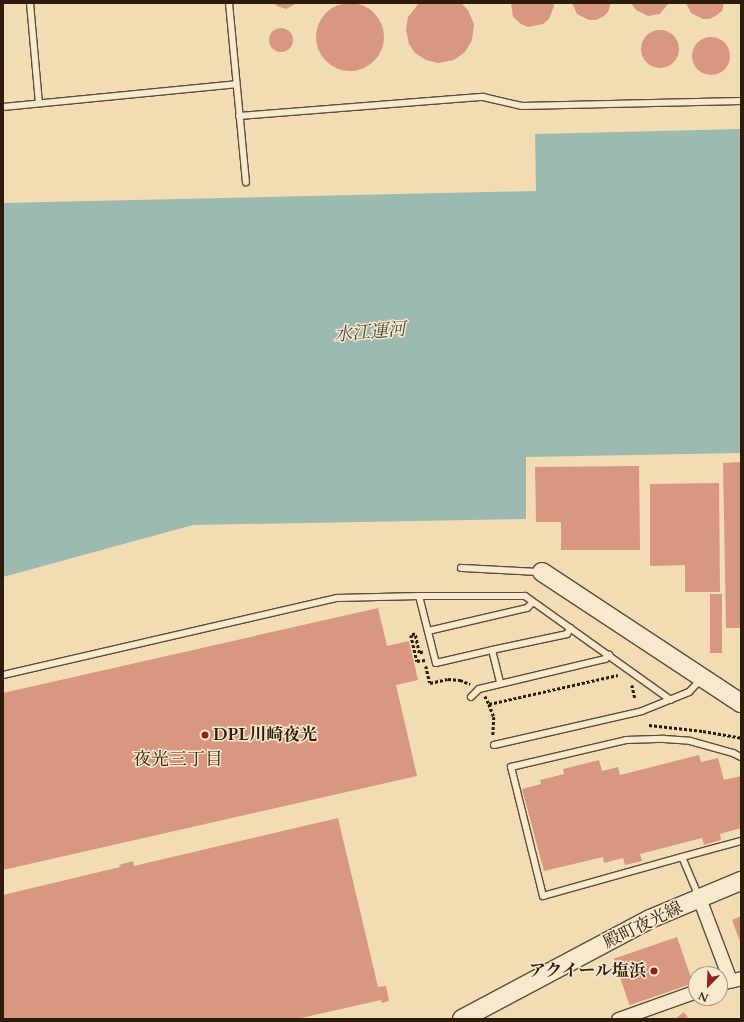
<!DOCTYPE html>
<meta charset="utf-8">
<style>
body{margin:0}
#map{position:relative;width:744px;height:1022px;overflow:hidden;background:#f2dcb4;font-family:Cardo,"Noto Serif JP",serif}
div>[style]{position:absolute}
[style*='--x']{left:calc(var(--x)*1px);top:calc(var(--y)*1px);width:calc(var(--w)*1px);rotate:calc(var(--a)*1deg)}
.water>*{inset:0;background:#9cbab2}
.building>*{inset:0;background:#d89880;transform-origin:0 0}
.round{border-radius:50%}
.path>*{height:2.5px;margin-top:-1.25px;transform-origin:0;background:repeating-linear-gradient(90deg,#2d1c0b 0 3px,transparent 0 5px)}
.roads{filter:drop-shadow(1px 0 #5e4c35) drop-shadow(-1px 0 #5e4c35) drop-shadow(0 1px #5e4c35) drop-shadow(0 -1px #5e4c35)}
.lane>*{height:6px;margin:-3px;padding:0 3px;transform-origin:3px;border-radius:3px;background:#f7e8ce}
.street>*{height:13px;margin:-6.5px;padding:0 6.5px;transform-origin:6.5px;border-radius:6.5px;background:#f7e8ce}
.secondary>*{height:18px;margin:-9px;padding:0 9px;transform-origin:9px;border-radius:9px;background:#f7e8ce}
.dots>*{width:11px;height:11px;translate:-50% -50%;box-sizing:border-box;border:2px solid #f7e8ce;border-radius:50%}
span{translate:-50% -50%;white-space:nowrap;text-align:center;line-height:1.15;-webkit-text-stroke:3px #f7e8ce;paint-order:stroke}
.poi-label{font-size:17px;color:#2d1c0b;font-weight:700}
.left{translate:0 -50%;text-align:left}
.right{translate:-100% -50%;text-align:right}
.street-label{font-size:17px;color:#2d1c0b}
.water-label{font-size:18px;color:#4e4b3d;font-style:italic}
.neighbourhood-label{font-size:18px;color:#2d1c0b}
.frame{position:absolute;inset:0;border:4px solid #2d1c0b;pointer-events:none}
.north{position:absolute;left:688px;top:966px;width:40px;height:40px;box-sizing:border-box;background:#f7e8ce;border:1px solid #a69680;border-radius:50%;rotate:203deg;font-size:11px;font-weight:700;line-height:16px;text-align:center;color:#2d1c0b}
.north::after{content:'';display:block;margin:auto;width:14px;height:18px;background:#8f2418;clip-path:polygon(50% 0,100% 100%,50% 72%,0 100%)}
</style>
<div id="map">
<div class="water">
<div style="clip-path:polygon(741px 129px,741px 453px,526px 457px,526px 519px,193px 525px,3px 577px,3px 203px,536px 191px,535px 134px)"></div>
</div>
<div class="building">
<div style="clip-path:polygon(274px 3px,297px 3px,286px 9px,277px 6px)"></div>
<div style="clip-path:polygon(419px 3px,461px 3px,468px 10px,474px 24px,472px 40px,465px 52px,454px 60px,438px 63px,426px 60px,415px 53px,409px 44px,406px 30px,408px 17px)"></div>
<div style="clip-path:polygon(511px 3px,554px 3px,554px 6px,549px 19px,543px 24px,528px 27px,521px 24px,513px 17px)"></div>
<div style="clip-path:polygon(572px 3px,611px 3px,608px 12px,604px 16px,596px 20px,589px 20px,577px 14px)"></div>
<div style="clip-path:polygon(631px 3px,669px 3px,660px 14px,648px 16px,636px 10px)"></div>
<div style="clip-path:polygon(686px 3px,724px 3px,722px 11px,717px 15px,710px 19px,703px 19px,691px 13px)"></div>
<div class="round" style="left:316px;top:3px;width:68px;height:68px"></div>
<div class="round" style="left:269px;top:28px;width:24px;height:24px"></div>
<div class="round" style="left:641px;top:30px;width:38px;height:38px"></div>
<div class="round" style="left:692px;top:37px;width:38px;height:38px"></div>
<div style="clip-path:polygon(741px 462px,741px 628px,726px 628px,723px 463px)"></div>
<div style="clip-path:polygon(639px 466px,640px 550px,561px 550px,561px 522px,536px 522px,535px 467px)"></div>
<div style="clip-path:polygon(719px 483px,720px 592px,685px 592px,685px 565px,650px 566px,650px 484px)"></div>
<div style="left:722px;top:594px;width:59px;height:12px;rotate:90deg"></div>
<div style="clip-path:polygon(378px 608px,387px 646px,409px 641px,418px 680px,396px 685px,417px 776px,3px 870px,3px 693px)"></div>
<div style="clip-path:polygon(699px 755px,701px 762px,718px 758px,724px 780px,741px 776px,741px 828px,720px 834px,721px 840px,704px 845px,702px 838px,640px 854px,642px 861px,625px 865px,623px 858px,604px 863px,603px 857px,544px 871px,522px 789px,541px 784px,540px 780px,564px 774px,563px 769px,599px 760px,602px 771px,618px 767px,620px 775px)"></div>
<div style="clip-path:polygon(338px 818px,378px 987px,386px 986px,389px 1001px,382px 1003px,381px 1000px,297px 1019px,3px 1019px,3px 895px,120px 867px,119px 865px,133px 861px,134px 866px)"></div>
<div style="clip-path:polygon(741px 916px,741px 944px,732px 920px)"></div>
<div style="left:677px;top:937px;width:49px;height:67px;rotate:71deg"></div>
<div style="clip-path:polygon(684px 1012px,689px 1019px,675px 1019px)"></div>
</div>
<div class="path">
<div style="--x:423;--y:652;--w:4;--a:166"></div>
<div style="--x:419;--y:653;--w:19;--a:-102"></div>
<div style="--x:415;--y:634;--w:4;--a:166"></div>
<div style="--x:411;--y:635;--w:27;--a:77"></div>
<div style="--x:417;--y:661;--w:8;--a:-7"></div>
<div style="--x:426;--y:666;--w:17;--a:77"></div>
<div style="--x:430;--y:683;--w:18;--a:-13"></div>
<div style="--x:448;--y:679;--w:12;--a:5"></div>
<div style="--x:460;--y:680;--w:11;--a:22"></div>
<div style="--x:632;--y:685;--w:13;--a:77"></div>
<div style="--x:485;--y:696;--w:9;--a:63"></div>
<div style="--x:489;--y:704;--w:132;--a:-12.7"></div>
<div style="--x:489;--y:704;--w:14;--a:69"></div>
<div style="--x:494;--y:717;--w:19;--a:93"></div>
<div style="--x:649;--y:725;--w:54;--a:6.3"></div>
<div style="--x:703;--y:731;--w:39;--a:10"></div>
</div>
<div class="roads">
<div class="lane">
<div style="--x:30;--y:3;--w:100;--a:84.9"></div>
<div style="--x:229;--y:3;--w:180;--a:84.6"></div>
<div style="--x:3;--y:107;--w:234;--a:-5.6"></div>
<div style="--x:239;--y:116;--w:245;--a:-4.5"></div>
<div style="--x:483;--y:97;--w:40;--a:13"></div>
<div style="--x:522;--y:106;--w:219;--a:-1.3"></div>
<div style="--x:461;--y:568;--w:79;--a:2.9"></div>
<div style="--x:419;--y:596;--w:69;--a:75.8"></div>
<div style="--x:436;--y:663;--w:57;--a:-13.1"></div>
<div style="--x:492;--y:650;--w:34;--a:76"></div>
<div style="--x:428;--y:631;--w:102;--a:-13.1"></div>
<div style="--x:527;--y:608;--w:8;--a:-45"></div>
<div style="--x:492;--y:650;--w:77;--a:-12"></div>
<div style="--x:567;--y:634;--w:7;--a:-63"></div>
<div style="--x:3;--y:675;--w:343;--a:-13"></div>
<div style="--x:337;--y:598;--w:82;--a:-1.4"></div>
<div style="--x:419;--y:596;--w:106;--a:0"></div>
<div style="--x:525;--y:596;--w:179;--a:35.5"></div>
<div style="--x:471;--y:697;--w:11;--a:-45"></div>
<div style="--x:479;--y:689;--w:130;--a:-13.4"></div>
<div style="--x:605;--y:659;--w:6;--a:-45"></div>
<div style="--x:494;--y:745;--w:152;--a:-12.9"></div>
<div style="--x:642;--y:711;--w:51;--a:-22"></div>
<div style="--x:689;--y:692;--w:18;--a:-47"></div>
<div style="--x:682;--y:857;--w:144;--a:164.3"></div>
<div style="--x:543;--y:896;--w:133;--a:-103.9"></div>
<div style="--x:511;--y:767;--w:118;--a:-13.2"></div>
<div style="--x:626;--y:740;--w:38;--a:-2"></div>
<div style="--x:664;--y:739;--w:26;--a:4"></div>
<div style="--x:690;--y:741;--w:45;--a:15.6"></div>
<div style="--x:733;--y:753;--w:9;--a:27"></div>
<div style="--x:699;--y:897;--w:43;--a:-113"></div>
<div style="--x:682;--y:857;--w:61;--a:-15.2"></div>
</div>
<div class="street">
<div style="--x:699;--y:898;--w:88;--a:69.3"></div>
<div style="--x:720;--y:983;--w:22;--a:-13"></div>
<div style="--x:618;--y:1019;--w:83;--a:-19.7"></div>
</div>
<div class="secondary">
<div style="--x:542;--y:572;--w:238;--a:33.4"></div>
<div style="--x:462;--y:1019;--w:213;--a:-28"></div>
<div style="--x:650;--y:919;--w:99;--a:-22.7"></div>
</div>
</div>
<div class="dots">
<div style="left:205px;top:735px;background:#8f2418"></div>
<div style="left:654px;top:971px;background:#8f2418"></div>
</div>
<div class="poi-label">
<span class="left" style="left:213px;top:735px">DPL川崎夜光</span>
<span class="right" style="left:646px;top:971px">アクイール塩浜</span>
</div>
<div class="street-label">
<span style="left:643px;top:925px;rotate:-26deg">殿町夜光線</span>
</div>
<div class="water-label">
<span style="left:370px;top:333px;rotate:-5deg">水江運河</span>
</div>
<div class="neighbourhood-label">
<span style="left:178px;top:760px">夜光三丁目</span>
</div>
<div class="frame"></div>
<div class="north">N</div>
</div>
